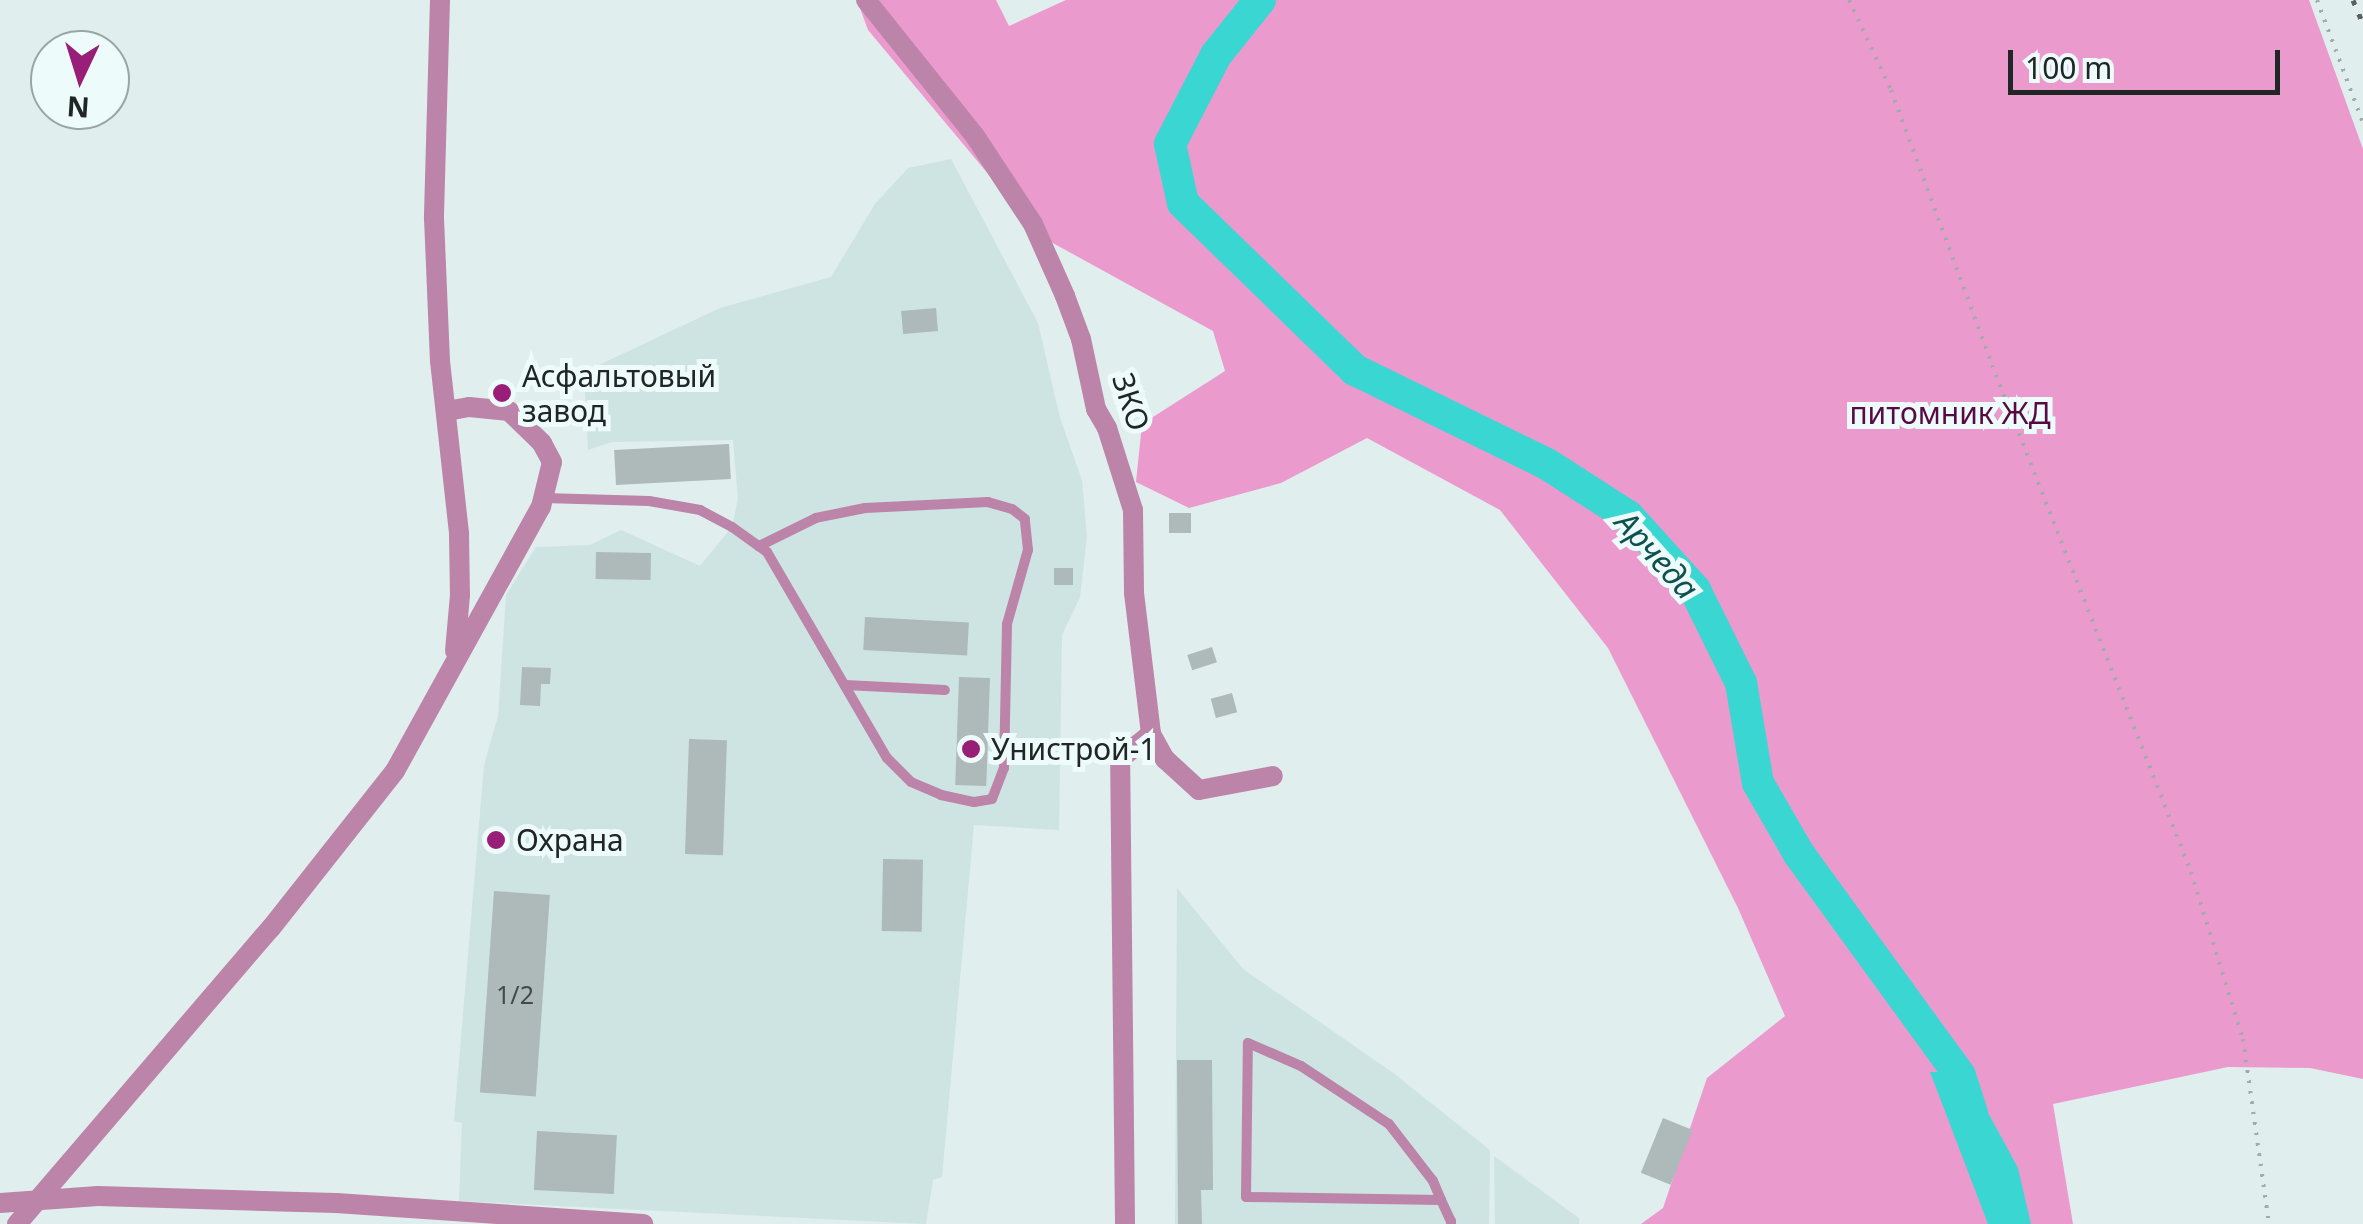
<!DOCTYPE html>
<meta charset="utf-8">
<style>
body{margin:0}
#map{position:relative;width:2363px;height:1224px;overflow:hidden;background:#e0eeed;font-family:"Noto Sans",sans-serif}
div>[style]{position:absolute}
[style*='--x']{left:calc(var(--x)*1px);top:calc(var(--y)*1px);width:calc(var(--w)*1px);rotate:calc(var(--a)*1deg)}
.built>*{inset:0;background:#cde4e3}
.green>*{inset:0;background:#eb9ace}
.water>*{inset:0;background:#3ad6d1}
.river>*{height:32px;margin:-16px;padding:0 16px;transform-origin:16px;border-radius:16px;background:#3ad6d1}
.building>*{inset:0;background:#adbab9;transform-origin:0 0}
.path>*{height:4px;margin-top:-2px;transform-origin:0;background:repeating-linear-gradient(90deg,#a0abab 0 2.5px,transparent 0 10.5px)}
.service>*{height:10px;margin:-5px;padding:0 5px;transform-origin:5px;border-radius:5px;background:#bc84a8}
.minor>*{height:20px;margin:-10px;padding:0 10px;transform-origin:10px;border-radius:10px;background:#bc84a8}
.rail>*{height:5px;margin-top:-2.5px;transform-origin:0;background:repeating-linear-gradient(90deg,#5a6261 0 5px,transparent 0 15px)}
.dots>*{width:28px;height:28px;translate:-50% -50%;box-sizing:border-box;border:5px solid #edfbfa;border-radius:50%}
span{translate:-50% -50%;white-space:nowrap;text-align:center;line-height:1.15;-webkit-text-stroke:10px #edfbfa;paint-order:stroke}
.number-label{font-size:25px;color:#434a4a}
.number-label span{-webkit-text-stroke-width:0}
.poi-label{font-size:30px;color:#202525}
.left{translate:0 -50%;text-align:left}
.street-label{font-size:30px;color:#202525}
.park-label{font-size:30px;color:#570a44}
.water-label{font-size:32px;color:#10514f;font-style:italic}
.north{position:absolute;left:30px;top:30px;width:100px;height:100px;box-sizing:border-box;background:#edfbfa;border:2px solid #9ba5a5;border-radius:50%;rotate:184deg;font-size:28px;font-weight:700;line-height:40px;text-align:center;color:#202525}
.north::after{content:'';display:block;margin:auto;width:35px;height:45px;background:#981e78;clip-path:polygon(50% 0,100% 100%,50% 72%,0 100%)}
.scale{position:absolute;left:2008px;top:50px;width:272px;height:45px;box-sizing:border-box;border:5px solid #202525;border-top:0;padding-left:12px;font-size:30px;line-height:35px;white-space:nowrap;color:#202525;-webkit-text-stroke:8px #edfbfa;paint-order:stroke}
</style>
<div id="map">
<div class="built">
<div style="clip-path:polygon(951px 159px,1038px 323px,1060px 418px,1082px 480px,1087px 537px,1080px 597px,1062px 635px,1059px 830px,974px 825px,942px 1177px,933px 1180px,926px 1224px,459px 1201px,462px 1123px,454px 1121px,484px 765px,498px 716px,506px 595px,536px 547px,590px 545px,621px 530px,700px 566px,732px 527px,738px 499px,733px 440px,612px 442px,588px 450px,584px 372px,720px 308px,831px 277px,875px 204px,908px 168px)"></div>
<div style="clip-path:polygon(1177px 888px,1243px 969px,1392px 1072px,1490px 1150px,1489px 1224px,1175px 1224px)"></div>
<div style="clip-path:polygon(1494px 1156px,1579px 1218px,1579px 1224px,1495px 1224px)"></div>
</div>
<div class="green">
<div style="clip-path:polygon(857px 0,996px 0,1009px 26px,1066px 0,2309px 0,2363px 149px,2363px 1079px,2310px 1068px,2228px 1067px,2053px 1104px,2073px 1224px,1641px 1224px,1663px 1208px,1707px 1078px,1785px 1016px,1738px 908px,1608px 648px,1500px 510px,1367px 438px,1281px 483px,1189px 508px,1136px 482px,1142px 424px,1225px 371px,1213px 331px,1040px 236px,868px 30px)"></div>
</div>
<div class="water">
<div style="clip-path:polygon(1930px 1072px,1966px 1072px,2018px 1168px,2031px 1224px,1988px 1224px)"></div>
</div>
<div class="river">
<div style="--x:1260;--y:0;--w:70;--a:128.7"></div>
<div style="--x:1216;--y:55;--w:100;--a:117.3"></div>
<div style="--x:1170;--y:144;--w:60;--a:77.6"></div>
<div style="--x:1183;--y:203;--w:240;--a:44.2"></div>
<div style="--x:1355;--y:370;--w:214;--a:26.1"></div>
<div style="--x:1547;--y:464;--w:96;--a:32.7"></div>
<div style="--x:1628;--y:516;--w:100;--a:47.8"></div>
<div style="--x:1695;--y:590;--w:104;--a:63.7"></div>
<div style="--x:1741;--y:683;--w:101;--a:80.4"></div>
<div style="--x:1758;--y:783;--w:82;--a:60"></div>
<div style="--x:1799;--y:854;--w:274;--a:54"></div>
<div style="--x:1960;--y:1076;--w:39;--a:72"></div>
</div>
<div class="building">
<div style="left:936px;top:308px;width:23px;height:35px;rotate:85deg"></div>
<div style="left:729px;top:444px;width:35px;height:115px;rotate:87deg"></div>
<div style="left:1191px;top:513px;width:20px;height:22px;rotate:90deg"></div>
<div style="left:596px;top:552px;width:55px;height:27px;rotate:1deg"></div>
<div style="left:1054px;top:568px;width:19px;height:17px"></div>
<div style="left:865px;top:617px;width:104px;height:33px;rotate:3deg"></div>
<div style="left:1212px;top:647px;width:16px;height:26px;rotate:72deg"></div>
<div style="clip-path:polygon(522px 667px,551px 668px,550px 684px,541px 684px,540px 706px,520px 705px)"></div>
<div style="left:959px;top:677px;width:31px;height:108px;rotate:2deg"></div>
<div style="left:1232px;top:693px;width:20px;height:22px;rotate:75deg"></div>
<div style="left:689px;top:739px;width:38px;height:115px;rotate:2deg"></div>
<div style="left:488px;top:829px;width:17px;height:19px;rotate:7deg"></div>
<div style="left:883px;top:859px;width:40px;height:72px;rotate:1deg"></div>
<div style="left:494px;top:891px;width:56px;height:202px;rotate:4deg"></div>
<div style="clip-path:polygon(1177px 1060px,1212px 1060px,1213px 1190px,1201px 1190px,1202px 1224px,1178px 1224px)"></div>
<div style="left:1663px;top:1118px;width:32px;height:59px;rotate:22deg"></div>
<div style="left:537px;top:1131px;width:80px;height:59px;rotate:3deg"></div>
</div>
<div class="path">
<div style="--x:1849;--y:0;--w:99;--a:65"></div>
<div style="--x:1891;--y:90;--w:293;--a:69.8"></div>
<div style="--x:1992;--y:365;--w:545;--a:68.57"></div>
<div style="--x:2191;--y:872;--w:175;--a:72.7"></div>
<div style="--x:2243;--y:1039;--w:187;--a:82"></div>
<div style="--x:2317;--y:0;--w:131;--a:69.5"></div>
</div>
<div class="service">
<div style="--x:544;--y:498;--w:105;--a:1.6"></div>
<div style="--x:649;--y:501;--w:52;--a:10"></div>
<div style="--x:700;--y:510;--w:36;--a:28"></div>
<div style="--x:732;--y:527;--w:43;--a:35.5"></div>
<div style="--x:767;--y:552;--w:238;--a:59.8"></div>
<div style="--x:887;--y:758;--w:34;--a:45"></div>
<div style="--x:911;--y:782;--w:33;--a:23"></div>
<div style="--x:941;--y:795;--w:34;--a:12"></div>
<div style="--x:974;--y:802;--w:18;--a:-9"></div>
<div style="--x:992;--y:799;--w:33;--a:-69"></div>
<div style="--x:1004;--y:768;--w:144;--a:-88.8"></div>
<div style="--x:1007;--y:624;--w:77;--a:-74.2"></div>
<div style="--x:1028;--y:550;--w:31;--a:-96"></div>
<div style="--x:1025;--y:519;--w:16;--a:-142"></div>
<div style="--x:1012;--y:509;--w:25;--a:-164"></div>
<div style="--x:988;--y:502;--w:123;--a:177.2"></div>
<div style="--x:865;--y:508;--w:50;--a:168.5"></div>
<div style="--x:816;--y:518;--w:64;--a:153.8"></div>
<div style="--x:845;--y:685;--w:100;--a:2.9"></div>
<div style="--x:1441;--y:1200;--w:195;--a:-179.1"></div>
<div style="--x:1246;--y:1197;--w:154;--a:-89.3"></div>
<div style="--x:1248;--y:1043;--w:58;--a:23.5"></div>
<div style="--x:1301;--y:1066;--w:105;--a:33.4"></div>
<div style="--x:1389;--y:1124;--w:72;--a:52.3"></div>
<div style="--x:1433;--y:1181;--w:21;--a:67"></div>
<div style="--x:1441;--y:1200;--w:23;--a:65"></div>
<div style="--x:1451;--y:1221;--w:3;--a:90"></div>
</div>
<div class="minor">
<div style="--x:440;--y:0;--w:218;--a:91.6"></div>
<div style="--x:434;--y:218;--w:143;--a:87.6"></div>
<div style="--x:440;--y:361;--w:174;--a:83.7"></div>
<div style="--x:459;--y:534;--w:61;--a:89.1"></div>
<div style="--x:460;--y:595;--w:56;--a:95.1"></div>
<div style="--x:866;--y:0;--w:174;--a:51.3"></div>
<div style="--x:975;--y:136;--w:105;--a:56.6"></div>
<div style="--x:1033;--y:224;--w:79;--a:66"></div>
<div style="--x:1065;--y:296;--w:46;--a:69.6"></div>
<div style="--x:1081;--y:339;--w:72;--a:77.9"></div>
<div style="--x:1096;--y:409;--w:22;--a:60"></div>
<div style="--x:1107;--y:428;--w:86;--a:72.4"></div>
<div style="--x:1133;--y:510;--w:83;--a:89.3"></div>
<div style="--x:1134;--y:593;--w:142;--a:83.1"></div>
<div style="--x:1151;--y:734;--w:29;--a:61"></div>
<div style="--x:1165;--y:759;--w:46;--a:42.4"></div>
<div style="--x:1199;--y:790;--w:75;--a:-10.7"></div>
<div style="--x:0;--y:1203;--w:98;--a:-4.1"></div>
<div style="--x:98;--y:1196;--w:238;--a:1.7"></div>
<div style="--x:336;--y:1203;--w:308;--a:3.9"></div>
<div style="--x:17;--y:1224;--w:390;--a:-49.4"></div>
<div style="--x:271;--y:928;--w:200;--a:-51.7"></div>
<div style="--x:395;--y:771;--w:302;--a:-61.1"></div>
<div style="--x:541;--y:507;--w:46;--a:-76.3"></div>
<div style="--x:552;--y:462;--w:21;--a:-118"></div>
<div style="--x:542;--y:443;--w:46;--a:-135.9"></div>
<div style="--x:509;--y:411;--w:40;--a:-174.3"></div>
<div style="--x:469;--y:407;--w:22;--a:170"></div>
<div style="--x:1125;--y:1224;--w:465;--a:-90.6"></div>
<div style="--x:1120;--y:759;--w:40;--a:-39"></div>
</div>
<div class="rail">
<div style="--x:2353;--y:0;--w:26;--a:67"></div>
</div>
<div class="dots">
<div style="left:502px;top:393px;background:#981e78"></div>
<div style="left:971px;top:749px;background:#981e78"></div>
<div style="left:496px;top:840px;background:#981e78"></div>
</div>
<div class="number-label">
<span style="left:515px;top:994px">1/2</span>
</div>
<div class="poi-label">
<span class="left" style="left:522px;top:393px">Асфальтовый<br>завод</span>
<span class="left" style="left:991px;top:749px">Унистрой-1</span>
<span class="left" style="left:516px;top:840px">Охрана</span>
</div>
<div class="street-label">
<span style="left:1131px;top:402px;rotate:72deg">ЗКО</span>
</div>
<div class="park-label">
<span style="left:1950px;top:413px">питомник ЖД</span>
</div>
<div class="water-label">
<span style="left:1657px;top:555px;rotate:48deg">Арчеда</span>
</div>
<div class="north">N</div>
<div class="scale">100 m</div>
</div>
